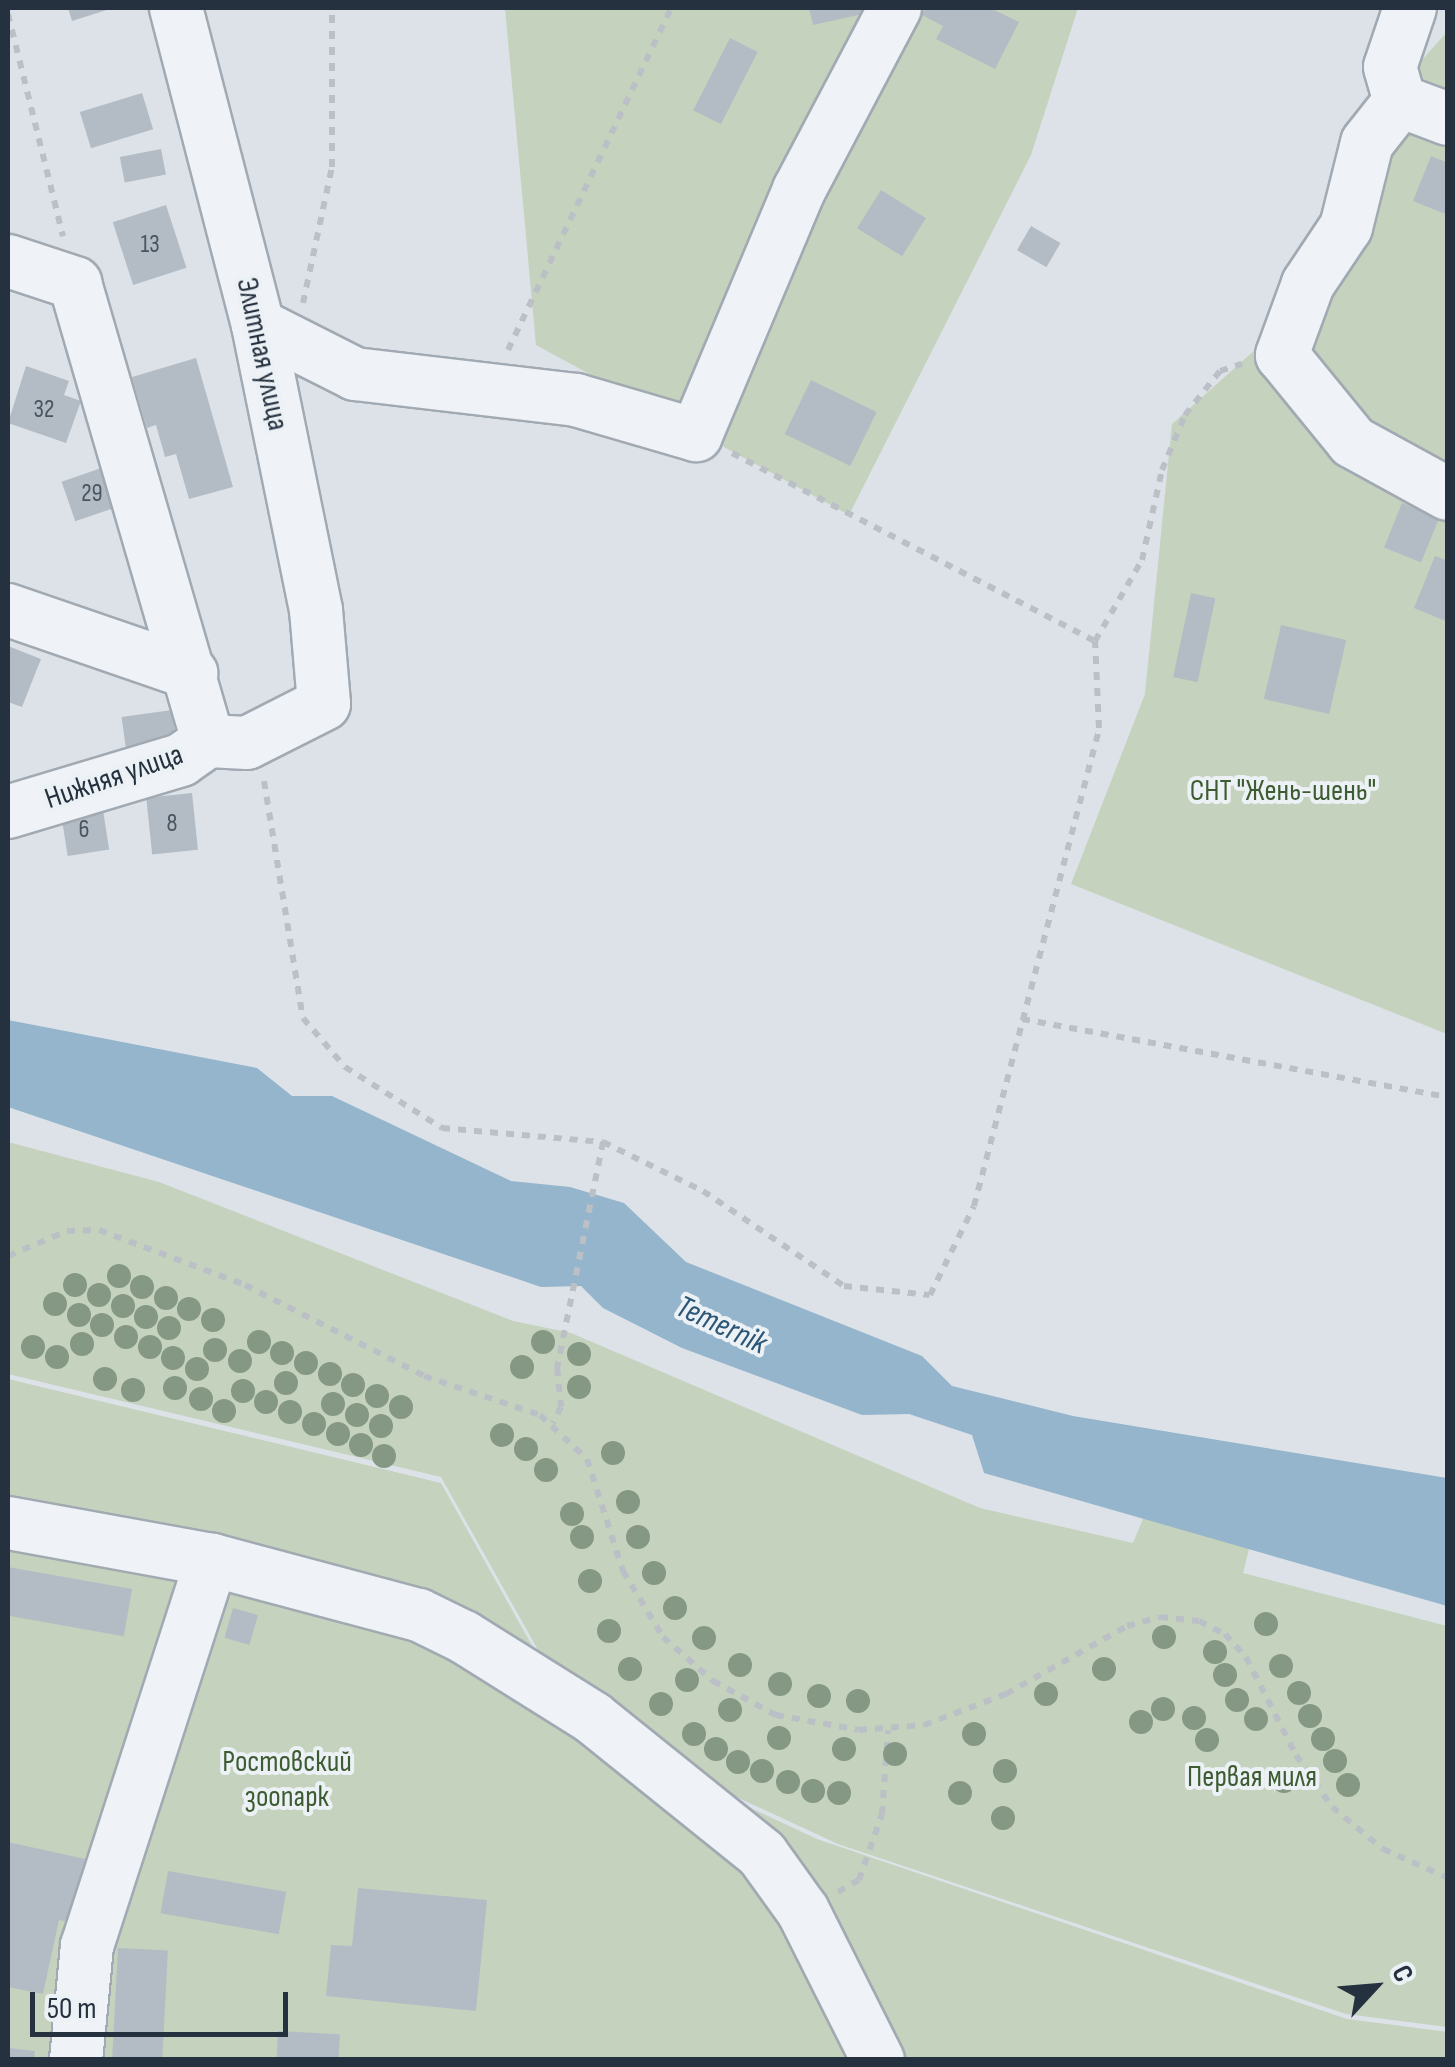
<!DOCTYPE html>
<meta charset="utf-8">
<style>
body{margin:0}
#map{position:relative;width:1455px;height:2067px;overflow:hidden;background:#dce2e8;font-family:"Sofia Sans Condensed",sans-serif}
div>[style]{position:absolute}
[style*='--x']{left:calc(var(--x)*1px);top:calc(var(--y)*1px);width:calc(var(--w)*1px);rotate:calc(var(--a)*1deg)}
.green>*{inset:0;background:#c5d2bd}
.water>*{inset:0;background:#94b5cb}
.building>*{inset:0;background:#b3bcc5;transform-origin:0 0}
.path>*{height:6px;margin-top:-3px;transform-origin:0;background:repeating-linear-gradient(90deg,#bac0c6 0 8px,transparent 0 16px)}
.roads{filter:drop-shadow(2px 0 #a1a9b2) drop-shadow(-2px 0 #a1a9b2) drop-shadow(0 2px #a1a9b2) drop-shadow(0 -2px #a1a9b2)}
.minor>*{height:52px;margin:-26px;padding:0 26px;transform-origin:26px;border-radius:26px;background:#eff2f6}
.trees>*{width:24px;height:24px;margin:-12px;border-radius:50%;background:#859883}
span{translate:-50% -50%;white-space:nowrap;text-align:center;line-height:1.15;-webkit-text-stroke:8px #ecf1f5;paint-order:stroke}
.number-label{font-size:25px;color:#485460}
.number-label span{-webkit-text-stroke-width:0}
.street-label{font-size:30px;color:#25313f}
.park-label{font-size:30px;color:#3e5c31}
.water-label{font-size:32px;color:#2c5676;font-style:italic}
.frame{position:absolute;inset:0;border:10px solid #25313f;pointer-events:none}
.north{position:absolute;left:1325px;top:1937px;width:100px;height:100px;-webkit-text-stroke:8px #ecf1f5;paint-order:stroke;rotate:64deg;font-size:28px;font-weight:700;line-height:40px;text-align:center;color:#25313f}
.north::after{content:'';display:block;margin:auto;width:35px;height:45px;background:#25313f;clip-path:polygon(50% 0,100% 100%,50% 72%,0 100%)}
.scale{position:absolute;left:30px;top:1992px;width:258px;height:45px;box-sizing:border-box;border:5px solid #25313f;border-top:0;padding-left:12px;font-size:30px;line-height:35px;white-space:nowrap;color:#25313f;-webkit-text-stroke:8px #ecf1f5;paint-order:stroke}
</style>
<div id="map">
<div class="green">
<div style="clip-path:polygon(505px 8px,1078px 8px,1031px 155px,849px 515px,536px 345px)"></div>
<div style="clip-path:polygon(1447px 32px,1447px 1034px,1071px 884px,1145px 694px,1172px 424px,1256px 349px,1376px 111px)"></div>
<div style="clip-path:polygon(8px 1142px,159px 1182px,513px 1321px,571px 1333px,980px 1508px,1133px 1543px,1147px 1509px,1251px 1541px,1243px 1573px,1447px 1626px,1447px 2027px,1346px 2014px,838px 1844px,676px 1769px,542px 1657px,441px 1477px,8px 1374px)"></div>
<div style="clip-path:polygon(8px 1379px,441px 1483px,539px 1658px,674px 1772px,817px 1839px,1347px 2019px,1448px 2032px,1447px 2060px,8px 2060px)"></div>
</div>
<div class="water">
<div style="clip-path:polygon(8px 1020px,257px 1068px,292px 1096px,332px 1096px,511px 1181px,570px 1187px,624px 1203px,686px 1262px,922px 1356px,952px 1386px,1073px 1416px,1447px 1478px,1447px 1606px,984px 1473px,972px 1435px,909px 1414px,862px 1415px,682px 1348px,603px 1308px,581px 1286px,541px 1287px,8px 1107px)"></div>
</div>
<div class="building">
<div style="clip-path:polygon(68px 8px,113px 8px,72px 21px)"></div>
<div style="clip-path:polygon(809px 8px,865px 8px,867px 13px,813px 25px)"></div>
<div style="clip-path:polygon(926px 8px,990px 8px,1019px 22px,995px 69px,936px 39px,943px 26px,922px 15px)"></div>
<div style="left:730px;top:38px;width:31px;height:81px;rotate:27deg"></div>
<div style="left:142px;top:93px;width:38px;height:65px;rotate:73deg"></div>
<div style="left:161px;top:149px;width:26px;height:42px;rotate:79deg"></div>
<div style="clip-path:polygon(1431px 156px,1448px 163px,1448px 215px,1413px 201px)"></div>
<div style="left:881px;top:190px;width:53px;height:45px;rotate:32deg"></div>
<div style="left:166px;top:205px;width:66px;height:56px;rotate:72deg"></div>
<div style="left:1031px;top:226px;width:34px;height:28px;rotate:30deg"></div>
<div style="clip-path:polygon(196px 358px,233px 487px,189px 499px,176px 454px,165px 457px,156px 425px,147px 428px,132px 377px)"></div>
<div style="clip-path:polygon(26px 366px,69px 381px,64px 395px,81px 401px,66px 443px,8px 423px)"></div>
<div style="left:811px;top:380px;width:73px;height:60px;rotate:26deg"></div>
<div style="left:107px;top:466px;width:42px;height:48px;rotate:71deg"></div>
<div style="left:1402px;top:503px;width:40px;height:48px;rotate:22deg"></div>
<div style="clip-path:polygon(1435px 556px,1448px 561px,1448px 622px,1414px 608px)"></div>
<div style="left:1191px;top:593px;width:25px;height:86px;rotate:12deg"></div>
<div style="left:1281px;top:625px;width:67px;height:76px;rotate:13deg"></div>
<div style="clip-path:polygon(8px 646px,41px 659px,22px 707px,8px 702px)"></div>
<div style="left:172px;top:710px;width:34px;height:51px;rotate:82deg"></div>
<div style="left:192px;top:793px;width:57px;height:46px;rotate:84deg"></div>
<div style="left:102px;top:804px;width:46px;height:42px;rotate:81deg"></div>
<div style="left:8px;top:1567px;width:126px;height:48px;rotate:10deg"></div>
<div style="left:233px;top:1608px;width:26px;height:31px;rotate:16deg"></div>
<div style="clip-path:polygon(8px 1842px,85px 1859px,71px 1922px,59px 1920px,43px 1994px,8px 1987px)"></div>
<div style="left:168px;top:1871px;width:120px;height:43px;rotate:10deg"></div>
<div style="clip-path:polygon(358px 1888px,487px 1900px,476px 2011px,326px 1996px,331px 1945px,352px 1946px)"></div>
<div style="left:118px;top:1948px;width:50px;height:112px;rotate:3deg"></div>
<div style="left:278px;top:2031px;width:62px;height:29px;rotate:3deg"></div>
<div style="clip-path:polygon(8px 2048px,35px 2051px,34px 2060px,8px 2060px)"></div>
</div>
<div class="path">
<div style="--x:8;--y:14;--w:229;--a:76.1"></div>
<div style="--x:303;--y:303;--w:139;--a:-78"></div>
<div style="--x:332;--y:167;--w:159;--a:-90"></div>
<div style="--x:508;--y:350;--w:379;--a:-64.5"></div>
<div style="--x:732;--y:453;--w:409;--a:27.4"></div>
<div style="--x:264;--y:781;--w:240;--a:80.7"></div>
<div style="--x:303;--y:1018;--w:65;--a:49.4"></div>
<div style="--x:345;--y:1067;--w:115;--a:32.2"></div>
<div style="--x:442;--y:1128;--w:162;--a:5"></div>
<div style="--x:603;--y:1142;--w:231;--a:101.5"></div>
<div style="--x:557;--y:1368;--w:39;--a:84"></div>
<div style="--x:561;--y:1407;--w:18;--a:117"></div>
<div style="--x:1022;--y:1019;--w:433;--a:10.4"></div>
<div style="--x:603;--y:1142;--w:111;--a:26.1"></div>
<div style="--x:703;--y:1191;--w:170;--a:34"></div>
<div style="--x:844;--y:1286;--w:86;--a:6"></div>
<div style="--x:930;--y:1295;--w:99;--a:-63.7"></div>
<div style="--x:974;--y:1206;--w:494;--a:-75.3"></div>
<div style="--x:1099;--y:728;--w:87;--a:-92.6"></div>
<div style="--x:1095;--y:641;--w:94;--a:-59.9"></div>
<div style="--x:1142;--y:560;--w:92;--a:-77.5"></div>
<div style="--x:1162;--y:470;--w:60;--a:-67.3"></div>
<div style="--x:1185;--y:415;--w:56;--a:-51.5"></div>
<div style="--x:1220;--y:371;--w:23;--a:-18"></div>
<div style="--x:8;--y:1256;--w:64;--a:-23"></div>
<div style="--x:67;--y:1231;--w:32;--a:-2"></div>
<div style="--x:99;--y:1230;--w:156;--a:20.6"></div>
<div style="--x:245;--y:1285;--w:201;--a:26.9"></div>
<div style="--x:424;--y:1376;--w:122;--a:18.6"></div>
<div style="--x:540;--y:1415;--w:64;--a:43.1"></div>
<div style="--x:587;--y:1459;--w:118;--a:72.2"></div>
<div style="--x:623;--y:1571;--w:77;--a:58.8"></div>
<div style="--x:663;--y:1637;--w:67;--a:41.3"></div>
<div style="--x:713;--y:1681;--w:72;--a:28.4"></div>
<div style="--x:776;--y:1715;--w:84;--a:10.2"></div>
<div style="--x:859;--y:1730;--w:65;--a:-4.4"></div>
<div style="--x:924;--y:1725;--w:88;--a:-20.7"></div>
<div style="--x:1006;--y:1694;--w:139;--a:-29.3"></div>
<div style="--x:1127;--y:1626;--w:34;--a:-15"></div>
<div style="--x:1160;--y:1617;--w:39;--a:6"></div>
<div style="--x:1199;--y:1621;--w:29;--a:27"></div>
<div style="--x:1225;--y:1634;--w:31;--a:48"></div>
<div style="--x:1246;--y:1657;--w:110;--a:63"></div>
<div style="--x:1296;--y:1755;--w:63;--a:55.3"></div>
<div style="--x:1332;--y:1807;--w:66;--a:39.5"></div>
<div style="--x:1383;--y:1849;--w:71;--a:24"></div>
<div style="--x:838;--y:1892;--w:24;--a:-30"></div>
<div style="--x:859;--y:1880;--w:70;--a:-70.8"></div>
<div style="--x:882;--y:1814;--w:84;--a:-85.9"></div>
</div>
<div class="roads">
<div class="minor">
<div style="--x:176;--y:8;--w:327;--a:75.5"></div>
<div style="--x:258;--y:325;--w:291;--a:78.5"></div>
<div style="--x:316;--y:610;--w:94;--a:85.1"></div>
<div style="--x:324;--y:704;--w:86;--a:153.1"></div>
<div style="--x:247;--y:743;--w:39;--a:-177"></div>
<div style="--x:1410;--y:8;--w:62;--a:108.7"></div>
<div style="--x:1390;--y:67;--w:35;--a:74"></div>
<div style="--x:1400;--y:101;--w:53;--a:128.2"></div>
<div style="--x:1367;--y:143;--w:87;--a:104"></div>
<div style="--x:1346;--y:227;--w:69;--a:123.7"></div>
<div style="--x:1308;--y:284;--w:76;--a:110.1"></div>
<div style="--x:1282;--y:355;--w:112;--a:50.8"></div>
<div style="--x:1353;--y:442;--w:108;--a:28.7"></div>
<div style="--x:1400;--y:101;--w:51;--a:20.6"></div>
<div style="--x:8;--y:261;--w:71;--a:18.2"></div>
<div style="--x:75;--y:283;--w:477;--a:73.8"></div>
<div style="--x:208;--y:741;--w:33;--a:145"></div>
<div style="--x:181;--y:760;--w:181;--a:163.3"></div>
<div style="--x:258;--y:325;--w:109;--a:26.8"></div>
<div style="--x:355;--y:374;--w:223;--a:6.7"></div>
<div style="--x:576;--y:400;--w:125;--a:16.3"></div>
<div style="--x:696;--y:435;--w:266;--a:-67.2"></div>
<div style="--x:799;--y:190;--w:206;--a:-62.2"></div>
<div style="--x:8;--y:610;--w:194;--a:19"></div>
<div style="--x:8;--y:1523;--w:207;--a:10.3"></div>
<div style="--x:212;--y:1560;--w:214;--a:14.9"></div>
<div style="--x:419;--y:1615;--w:50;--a:26.1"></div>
<div style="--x:464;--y:1637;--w:152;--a:32.1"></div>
<div style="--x:593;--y:1718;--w:217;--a:38.8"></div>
<div style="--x:762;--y:1854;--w:70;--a:54.3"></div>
<div style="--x:803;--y:1911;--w:167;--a:63.3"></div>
<div style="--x:76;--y:2060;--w:115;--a:-84.5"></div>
<div style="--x:87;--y:1946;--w:406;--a:-72.1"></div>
</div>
</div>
<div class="trees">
<div style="left:119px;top:1276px"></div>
<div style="left:75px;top:1285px"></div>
<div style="left:142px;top:1287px"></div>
<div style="left:99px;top:1295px"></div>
<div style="left:166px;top:1298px"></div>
<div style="left:55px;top:1304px"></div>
<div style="left:123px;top:1306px"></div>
<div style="left:189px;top:1309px"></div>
<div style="left:79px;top:1315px"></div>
<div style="left:146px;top:1317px"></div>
<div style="left:213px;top:1320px"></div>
<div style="left:102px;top:1325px"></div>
<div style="left:169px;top:1328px"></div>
<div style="left:126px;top:1337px"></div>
<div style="left:259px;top:1342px"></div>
<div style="left:543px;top:1342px"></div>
<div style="left:82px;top:1344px"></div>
<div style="left:33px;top:1347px"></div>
<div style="left:150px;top:1347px"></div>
<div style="left:215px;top:1350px"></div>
<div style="left:282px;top:1353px"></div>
<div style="left:579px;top:1354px"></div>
<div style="left:57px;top:1357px"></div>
<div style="left:173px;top:1358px"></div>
<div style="left:240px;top:1361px"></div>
<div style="left:306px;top:1363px"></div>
<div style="left:522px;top:1367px"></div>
<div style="left:197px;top:1369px"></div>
<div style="left:330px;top:1374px"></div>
<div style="left:105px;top:1379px"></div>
<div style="left:286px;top:1383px"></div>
<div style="left:353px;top:1385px"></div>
<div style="left:579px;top:1387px"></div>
<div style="left:175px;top:1388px"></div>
<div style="left:133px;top:1390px"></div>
<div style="left:243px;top:1391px"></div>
<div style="left:377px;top:1396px"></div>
<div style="left:201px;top:1399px"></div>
<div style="left:266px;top:1402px"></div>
<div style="left:333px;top:1404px"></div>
<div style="left:401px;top:1407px"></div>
<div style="left:224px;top:1411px"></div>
<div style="left:290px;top:1412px"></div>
<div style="left:357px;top:1415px"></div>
<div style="left:314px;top:1424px"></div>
<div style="left:381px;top:1426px"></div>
<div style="left:338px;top:1434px"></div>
<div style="left:502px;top:1435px"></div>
<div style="left:361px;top:1445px"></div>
<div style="left:526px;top:1449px"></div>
<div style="left:613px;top:1453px"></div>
<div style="left:384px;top:1456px"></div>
<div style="left:546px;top:1470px"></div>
<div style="left:628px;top:1502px"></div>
<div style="left:572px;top:1514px"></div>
<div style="left:582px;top:1537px"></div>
<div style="left:638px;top:1537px"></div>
<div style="left:654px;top:1573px"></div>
<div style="left:590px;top:1581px"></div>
<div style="left:675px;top:1608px"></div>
<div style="left:1266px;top:1624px"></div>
<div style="left:609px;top:1631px"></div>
<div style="left:1164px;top:1637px"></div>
<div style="left:704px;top:1638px"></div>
<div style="left:1215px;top:1652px"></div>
<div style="left:740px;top:1665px"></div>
<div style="left:1281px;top:1666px"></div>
<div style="left:630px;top:1669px"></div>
<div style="left:1104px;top:1669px"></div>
<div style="left:1225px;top:1675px"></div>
<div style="left:687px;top:1680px"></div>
<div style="left:780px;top:1684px"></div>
<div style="left:1299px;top:1693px"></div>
<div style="left:1046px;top:1694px"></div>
<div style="left:819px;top:1696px"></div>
<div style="left:1237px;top:1700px"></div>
<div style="left:858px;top:1701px"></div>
<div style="left:661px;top:1704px"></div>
<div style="left:1163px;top:1709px"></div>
<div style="left:730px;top:1710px"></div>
<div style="left:1310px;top:1716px"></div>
<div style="left:1194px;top:1718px"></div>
<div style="left:1256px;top:1719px"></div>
<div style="left:1141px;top:1722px"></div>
<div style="left:694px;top:1734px"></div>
<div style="left:974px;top:1734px"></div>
<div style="left:779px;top:1738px"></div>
<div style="left:1323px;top:1739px"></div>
<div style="left:1207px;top:1740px"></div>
<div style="left:716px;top:1749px"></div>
<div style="left:844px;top:1749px"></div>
<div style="left:895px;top:1754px"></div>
<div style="left:1335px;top:1761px"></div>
<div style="left:738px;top:1762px"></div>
<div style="left:762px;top:1771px"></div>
<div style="left:1005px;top:1771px"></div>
<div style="left:1284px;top:1781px"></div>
<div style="left:788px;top:1782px"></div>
<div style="left:1348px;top:1785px"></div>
<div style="left:813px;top:1791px"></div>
<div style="left:839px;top:1793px"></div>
<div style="left:960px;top:1793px"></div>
<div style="left:1003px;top:1818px"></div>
</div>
<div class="number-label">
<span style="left:150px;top:245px">13</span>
<span style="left:44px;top:410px">32</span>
<span style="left:92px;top:494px">29</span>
<span style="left:172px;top:824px">8</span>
<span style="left:84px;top:830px">6</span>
</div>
<div class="street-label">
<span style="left:262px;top:354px;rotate:78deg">Элитная улица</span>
<span style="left:114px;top:777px;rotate:-19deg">Нижняя улица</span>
</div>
<div class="park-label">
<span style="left:1283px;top:791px">СНТ "Жень-шень"</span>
<span style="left:287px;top:1779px">Ростовский<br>зоопарк</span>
<span style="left:1252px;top:1777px">Первая миля</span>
</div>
<div class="water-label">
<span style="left:721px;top:1326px;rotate:25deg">Temernik</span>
</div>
<div class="frame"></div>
<div class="north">С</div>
<div class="scale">50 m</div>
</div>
